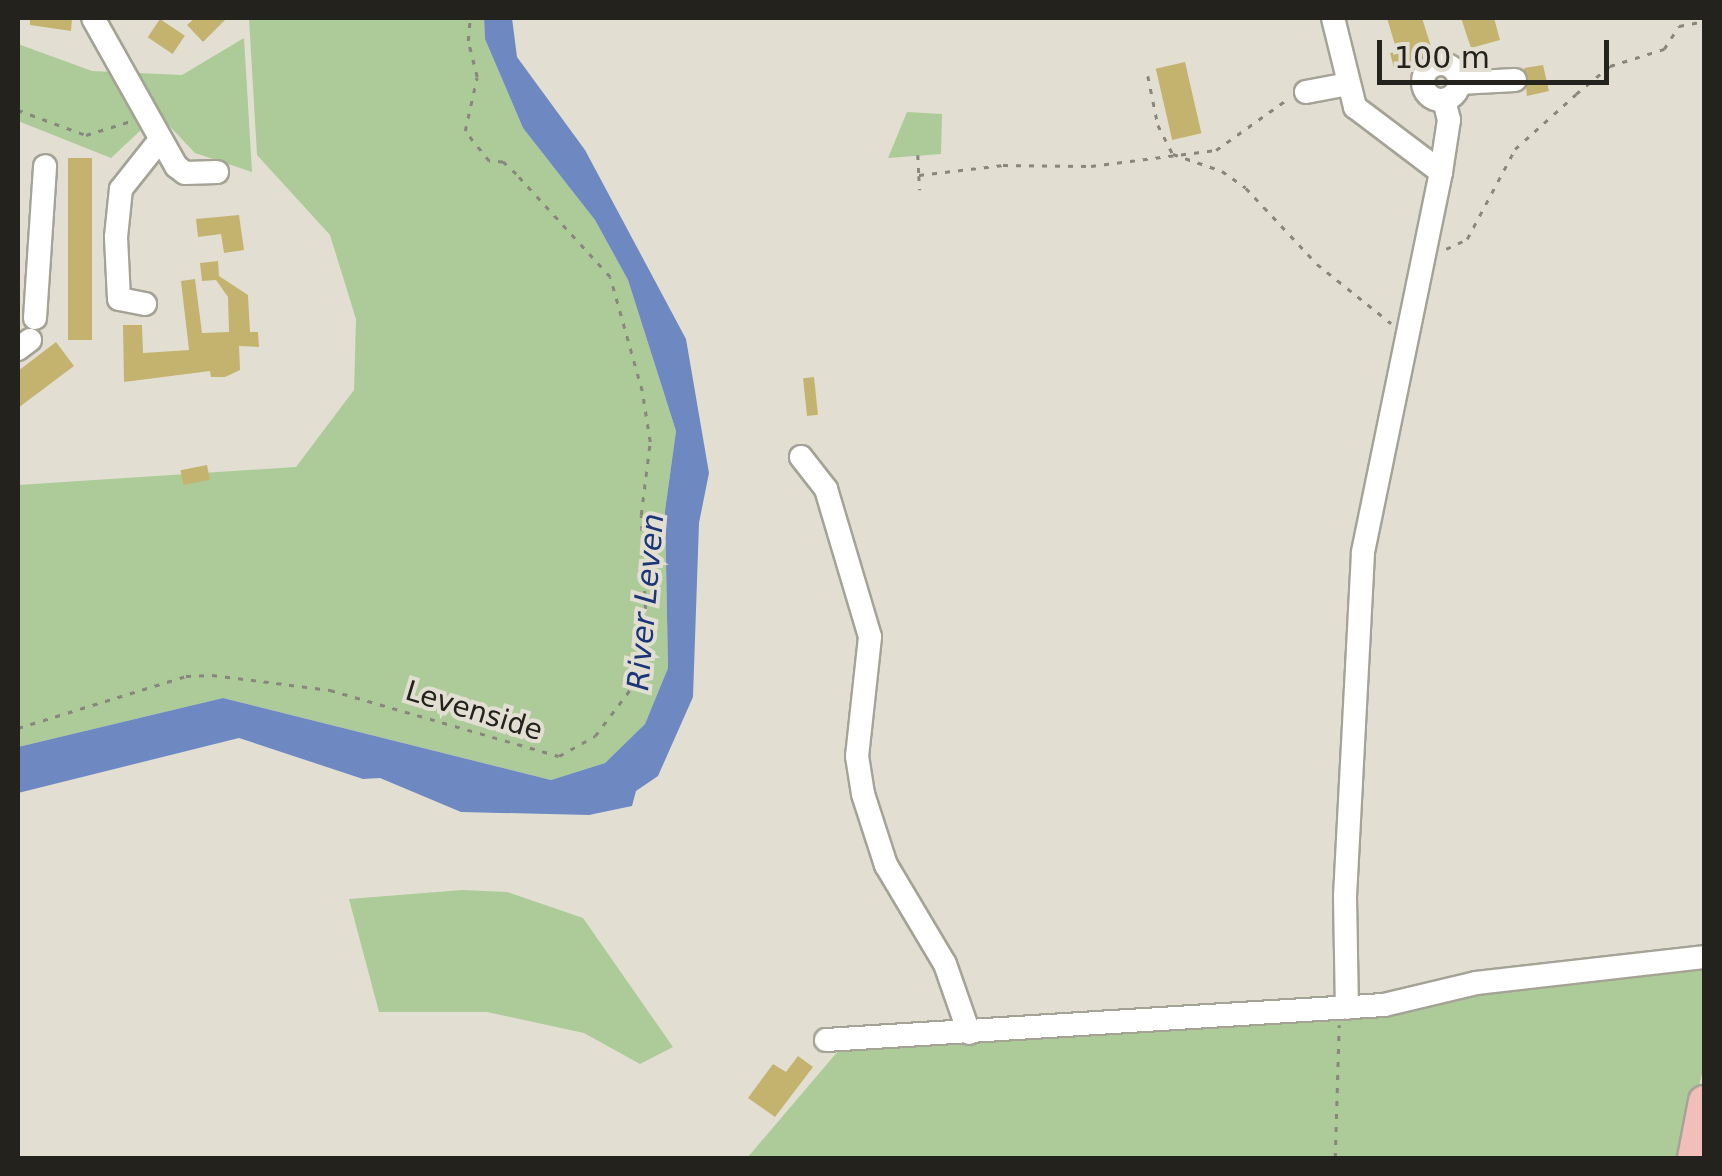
<!DOCTYPE html>
<style>
body{margin:0}
#map{position:relative;width:1722px;height:1176px;overflow:hidden;background:#e2dfd2;font-family:"DejaVu Sans",sans-serif}
div>[style]{position:absolute}
[style*='--x']{left:calc(var(--x)*1px);top:calc(var(--y)*1px);width:calc(var(--w)*1px);rotate:calc(var(--a)*1deg)}
.green>*{inset:0;background:#accb98}
.water>*{inset:0;background:#6e89c1}
.building>*{inset:0;background:#c4b36f;transform-origin:0 0}
.path>*{height:2.5px;margin-top:-1.25px;transform-origin:0;background:repeating-linear-gradient(90deg,#88867d 0 5px,transparent 0 13px)}
.roads{filter:drop-shadow(2px 0 #a5a396) drop-shadow(-2px 0 #a5a396) drop-shadow(0 2px #a5a396) drop-shadow(0 -2px #a5a396)}
.minor>*{height:22px;margin:-11px;padding:0 11px;transform-origin:11px;border-radius:11px;background:#fff}
.minor>.ring{margin:-11px;padding:0;box-sizing:content-box;background:none;border:22px solid #fff;border-radius:50%}
.major>*{height:30px;margin:-15px;padding:0 15px;transform-origin:15px;border-radius:15px;background:#f1beb9}
span{translate:-50% -50%;white-space:nowrap;text-align:center;line-height:1.15;-webkit-text-stroke:8px #e2dfd2;paint-order:stroke}
.street-label{font-size:28px;color:#23221d}
.water-label{font-size:30px;color:#1a3578;font-style:italic}
.frame{position:absolute;inset:0;border:20px solid #23221d;pointer-events:none}
.scale{position:absolute;left:1377px;top:40px;width:232px;height:45px;box-sizing:border-box;border:5px solid #23221d;border-top:0;padding-left:12px;font-size:30px;line-height:35px;white-space:nowrap;color:#23221d;-webkit-text-stroke:8px #e2dfd2;paint-order:stroke}
</style>
<div id="map">
<div class="green">
<div style="clip-path:polygon(249px 18px,484px 18px,485px 39px,523px 128px,595px 220px,628px 280px,676px 431px,665px 511px,668px 668px,645px 724px,605px 763px,551px 780px,223px 698px,18px 747px,18px 485px,296px 467px,354px 390px,356px 319px,330px 235px,257px 155px)"></div>
<div style="clip-path:polygon(244px 38px,252px 172px,195px 153px,158px 114px,111px 158px,18px 121px,18px 44px,92px 71px,182px 75px)"></div>
<div style="clip-path:polygon(907px 112px,942px 114px,941px 154px,888px 158px)"></div>
<div style="clip-path:polygon(462px 890px,507px 892px,583px 918px,673px 1047px,640px 1064px,584px 1033px,487px 1012px,379px 1012px,349px 899px)"></div>
<div style="clip-path:polygon(1704px 963px,1704px 1065px,1682px 1158px,747px 1158px,839px 1050px,1352px 1020px,1505px 989px)"></div>
</div>
<div class="water">
<div style="clip-path:polygon(484px 18px,512px 18px,517px 57px,585px 150px,686px 339px,709px 473px,699px 523px,693px 697px,658px 776px,636px 791px,632px 806px,589px 815px,461px 812px,380px 778px,363px 779px,239px 738px,18px 793px,18px 747px,223px 698px,551px 780px,605px 763px,645px 724px,668px 668px,665px 511px,676px 431px,628px 280px,595px 220px,523px 128px,485px 39px)"></div>
</div>
<div class="building">
<div style="clip-path:polygon(30px 18px,72px 18px,71px 31px,30px 25px)"></div>
<div style="clip-path:polygon(195px 18px,227px 18px,203px 42px,187px 25px)"></div>
<div style="clip-path:polygon(1387px 18px,1422px 18px,1434px 56px,1394px 68px,1390px 53px,1397px 52px)"></div>
<div style="clip-path:polygon(1461px 18px,1494px 18px,1500px 40px,1471px 48px)"></div>
<div style="left:160px;top:19px;width:30px;height:22px;rotate:34deg"></div>
<div style="left:1185px;top:62px;width:73px;height:30px;rotate:77deg"></div>
<div style="clip-path:polygon(1543px 65px,1549px 91px,1527px 96px,1524px 68px)"></div>
<div style="left:68px;top:158px;width:24px;height:182px"></div>
<div style="clip-path:polygon(239px 215px,244px 250px,224px 253px,221px 234px,198px 237px,196px 219px)"></div>
<div style="clip-path:polygon(218px 261px,219px 276px,248px 295px,250px 332px,258px 332px,259px 347px,239px 346px,240px 370px,225px 377px,211px 377px,210px 371px,124px 382px,123px 325px,142px 325px,143px 353px,189px 350px,181px 281px,195px 279px,202px 333px,229px 332px,228px 297px,216px 280px,202px 281px,200px 263px)"></div>
<div style="clip-path:polygon(56px 342px,74px 366px,18px 408px,18px 371px)"></div>
<div style="left:814px;top:377px;width:38px;height:11px;rotate:84deg"></div>
<div style="left:207px;top:465px;width:15px;height:27px;rotate:79deg"></div>
<div style="clip-path:polygon(798px 1056px,813px 1067px,775px 1117px,748px 1098px,773px 1064px,786px 1072px)"></div>
</div>
<div class="path">
<div style="--x:1148;--y:76;--w:50;--a:78.5"></div>
<div style="--x:1158;--y:125;--w:33;--a:63"></div>
<div style="--x:1173;--y:154;--w:52;--a:19.1"></div>
<div style="--x:1222;--y:171;--w:29;--a:35"></div>
<div style="--x:1246;--y:188;--w:104;--a:46.9"></div>
<div style="--x:1317;--y:264;--w:95;--a:38.6"></div>
<div style="--x:18;--y:110;--w:72;--a:20.2"></div>
<div style="--x:86;--y:135;--w:47;--a:-17.3"></div>
<div style="--x:918;--y:155;--w:20;--a:87"></div>
<div style="--x:919;--y:175;--w:85;--a:-6.8"></div>
<div style="--x:1003;--y:165;--w:88;--a:0.7"></div>
<div style="--x:1091;--y:166;--w:126;--a:-7.3"></div>
<div style="--x:1216;--y:150;--w:90;--a:-35.5"></div>
<div style="--x:919;--y:176;--w:14;--a:86"></div>
<div style="--x:1446;--y:249;--w:23;--a:-25"></div>
<div style="--x:1467;--y:239;--w:102;--a:-61.9"></div>
<div style="--x:1515;--y:149;--w:82;--a:-42"></div>
<div style="--x:1576;--y:94;--w:44;--a:-39.5"></div>
<div style="--x:1610;--y:66;--w:57;--a:-17.5"></div>
<div style="--x:1664;--y:49;--w:27;--a:-57"></div>
<div style="--x:1679;--y:26;--w:25;--a:-11"></div>
<div style="--x:18;--y:728;--w:176;--a:-17.2"></div>
<div style="--x:186;--y:676;--w:26;--a:-2"></div>
<div style="--x:212;--y:675;--w:119;--a:7.2"></div>
<div style="--x:330;--y:690;--w:238;--a:16.1"></div>
<div style="--x:559;--y:756;--w:41;--a:-29.1"></div>
<div style="--x:595;--y:736;--w:61;--a:-52.9"></div>
<div style="--x:632;--y:687;--w:42;--a:-69"></div>
<div style="--x:647;--y:648;--w:133;--a:-92.6"></div>
<div style="--x:641;--y:515;--w:74;--a:-83"></div>
<div style="--x:650;--y:442;--w:52;--a:-98.9"></div>
<div style="--x:642;--y:391;--w:118;--a:-105.7"></div>
<div style="--x:610;--y:277;--w:139;--a:-132.4"></div>
<div style="--x:516;--y:174;--w:18;--a:-137"></div>
<div style="--x:503;--y:162;--w:14;--a:-176"></div>
<div style="--x:489;--y:161;--w:38;--a:-129"></div>
<div style="--x:465;--y:131;--w:55;--a:-77.5"></div>
<div style="--x:477;--y:77;--w:37;--a:-104"></div>
<div style="--x:468;--y:41;--w:23;--a:-85"></div>
<div style="--x:1335;--y:1158;--w:133;--a:-88.3"></div>
</div>
<div class="roads">
<div class="minor">
<div style="--x:93;--y:18;--w:170;--a:60.7"></div>
<div style="--x:176;--y:166;--w:11;--a:38"></div>
<div style="--x:185;--y:173;--w:32;--a:-2"></div>
<div style="--x:1333;--y:18;--w:92;--a:76.1"></div>
<div style="--x:1355;--y:107;--w:108;--a:37.1"></div>
<div style="--x:1441;--y:172;--w:389;--a:101.6"></div>
<div style="--x:1363;--y:553;--w:344;--a:93"></div>
<div style="--x:1345;--y:897;--w:111;--a:89"></div>
<div class="ring" style="left:1423px;top:64px;width:14px;height:14px"></div>
<div style="--x:1459;--y:83;--w:56;--a:-3.1"></div>
<div style="--x:1306;--y:92;--w:43;--a:-10.8"></div>
<div style="--x:1441;--y:172;--w:53;--a:-81.3"></div>
<div style="--x:1449;--y:120;--w:21;--a:-104"></div>
<div style="--x:145;--y:304;--w:26;--a:-169"></div>
<div style="--x:119;--y:299;--w:62;--a:-92.8"></div>
<div style="--x:116;--y:237;--w:48;--a:-84.1"></div>
<div style="--x:121;--y:189;--w:63;--a:-51.5"></div>
<div style="--x:35;--y:318;--w:152;--a:-86.2"></div>
<div style="--x:18;--y:349;--w:15;--a:-37"></div>
<div style="--x:801;--y:457;--w:41;--a:52"></div>
<div style="--x:826;--y:489;--w:154;--a:73.4"></div>
<div style="--x:870;--y:637;--w:120;--a:96.2"></div>
<div style="--x:857;--y:756;--w:38;--a:81"></div>
<div style="--x:863;--y:794;--w:75;--a:72.1"></div>
<div style="--x:886;--y:865;--w:115;--a:59.2"></div>
<div style="--x:945;--y:964;--w:73;--a:70.8"></div>
<div style="--x:826;--y:1040;--w:559;--a:-3.59"></div>
<div style="--x:1384;--y:1005;--w:95;--a:-13.4"></div>
<div style="--x:1476;--y:983;--w:229;--a:-6.5"></div>
</div>
<div class="major">
<div style="--x:1693;--y:1158;--w:58;--a:-79.1"></div>
</div>
</div>
<div class="street-label">
<span style="left:474px;top:711px;rotate:17deg">Levenside</span>
</div>
<div class="water-label">
<span style="left:646px;top:602px;rotate:-85deg">River Leven</span>
</div>
<div class="frame"></div>
<div class="scale">100 m</div>
</div>
